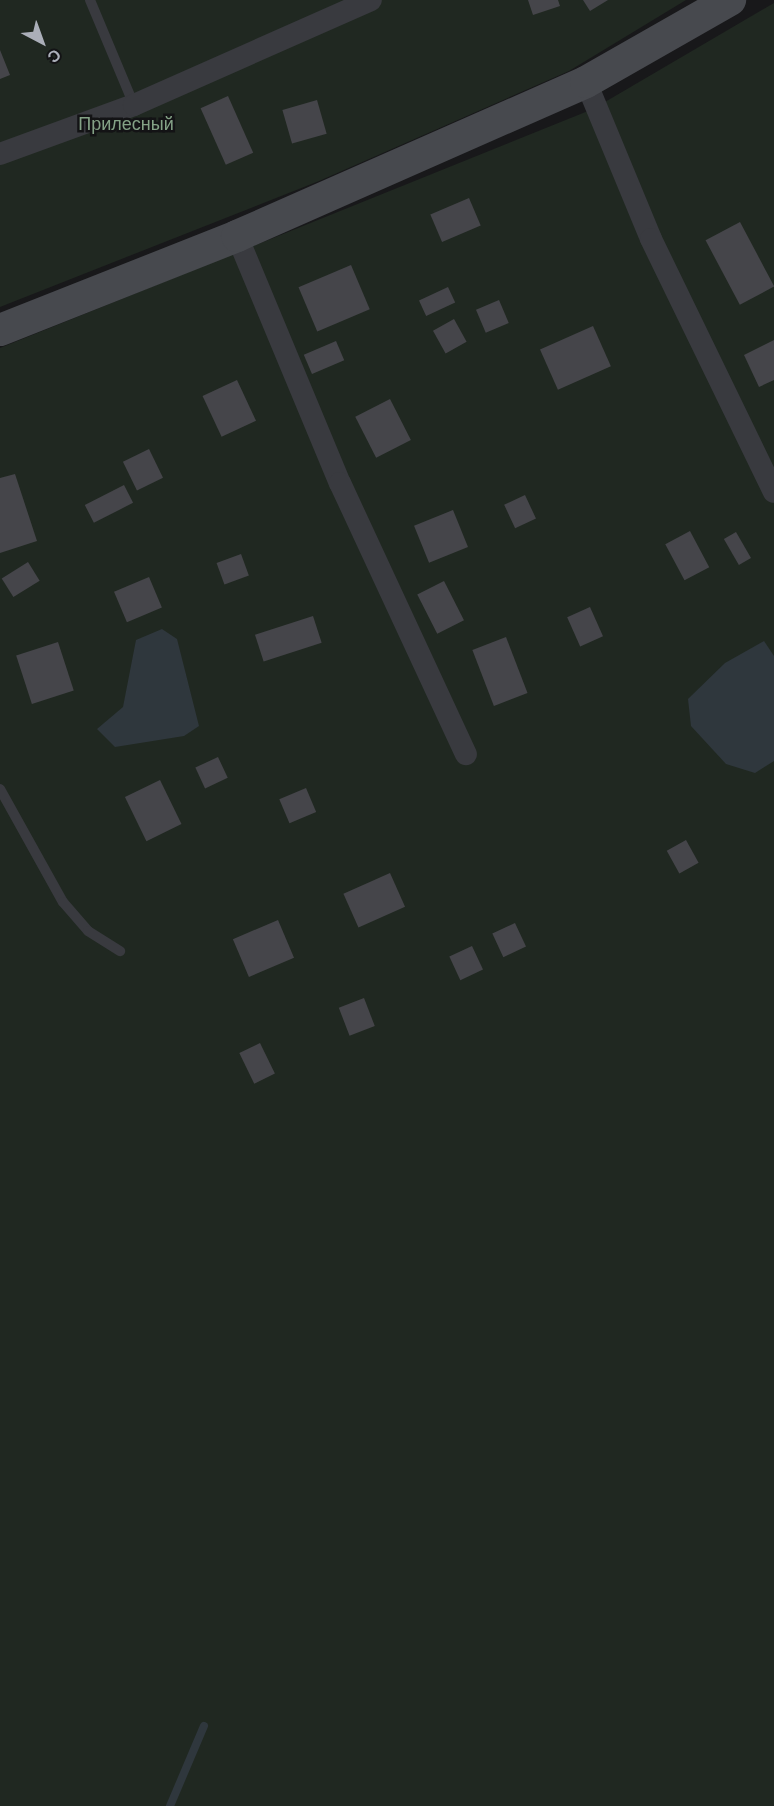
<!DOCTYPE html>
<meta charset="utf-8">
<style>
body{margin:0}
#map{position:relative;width:774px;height:1806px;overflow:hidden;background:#18181a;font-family:"Work Sans",sans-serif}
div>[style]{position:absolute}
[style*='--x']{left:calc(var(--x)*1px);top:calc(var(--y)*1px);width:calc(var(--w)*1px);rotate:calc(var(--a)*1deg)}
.green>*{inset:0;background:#202821}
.water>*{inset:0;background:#2f373d}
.stream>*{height:8px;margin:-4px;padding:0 4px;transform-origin:4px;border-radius:4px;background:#2f373d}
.building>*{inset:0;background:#45454a;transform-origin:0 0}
.lane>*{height:10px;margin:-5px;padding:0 5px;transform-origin:5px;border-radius:5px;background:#393a3f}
.street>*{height:22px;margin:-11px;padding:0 11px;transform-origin:11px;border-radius:11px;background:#393a3f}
.secondary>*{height:32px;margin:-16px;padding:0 16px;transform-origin:16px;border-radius:16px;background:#47494e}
span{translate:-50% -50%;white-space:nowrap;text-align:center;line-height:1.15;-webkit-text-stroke:5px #131315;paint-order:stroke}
.park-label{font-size:18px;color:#84a286}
.north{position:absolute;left:12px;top:12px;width:60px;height:60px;-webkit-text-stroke:4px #131315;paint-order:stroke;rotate:139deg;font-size:16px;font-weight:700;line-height:24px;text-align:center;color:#abafb9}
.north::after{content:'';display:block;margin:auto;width:21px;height:27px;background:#abafb9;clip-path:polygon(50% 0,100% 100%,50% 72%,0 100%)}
</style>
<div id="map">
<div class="green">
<div style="clip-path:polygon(0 0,686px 0,569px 71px,319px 181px,0 307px)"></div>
<div style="clip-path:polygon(774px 3px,774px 1806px,0 1806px,0 348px,593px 109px)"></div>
</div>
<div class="water">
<div style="clip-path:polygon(162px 629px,177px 639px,199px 726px,184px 736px,115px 747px,97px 729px,123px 707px,136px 640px)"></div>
<div style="clip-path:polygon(764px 641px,774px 656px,774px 761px,755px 773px,726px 764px,691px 726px,688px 699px,725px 663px)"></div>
</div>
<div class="stream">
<div style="--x:170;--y:1806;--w:87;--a:-67"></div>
</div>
<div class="building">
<div style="clip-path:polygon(528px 0,558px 0,560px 6px,533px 15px)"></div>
<div style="clip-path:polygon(583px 0,608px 0,590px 11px)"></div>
<div style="clip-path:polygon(0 50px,10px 75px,0 79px)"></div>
<div style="left:228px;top:96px;width:62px;height:30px;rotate:66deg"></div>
<div style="left:317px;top:100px;width:35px;height:36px;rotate:74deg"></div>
<div style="left:469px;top:198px;width:30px;height:42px;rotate:67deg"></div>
<div style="left:740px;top:222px;width:73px;height:39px;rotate:62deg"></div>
<div style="left:351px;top:265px;width:48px;height:57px;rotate:67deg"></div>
<div style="left:448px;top:287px;width:17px;height:32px;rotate:65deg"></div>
<div style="left:499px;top:300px;width:25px;height:25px;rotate:67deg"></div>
<div style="left:454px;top:319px;width:26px;height:24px;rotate:61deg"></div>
<div style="left:593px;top:326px;width:44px;height:58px;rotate:66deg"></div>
<div style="clip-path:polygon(774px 340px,774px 380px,759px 387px,744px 355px)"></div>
<div style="left:336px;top:341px;width:21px;height:35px;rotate:67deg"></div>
<div style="left:237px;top:380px;width:45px;height:38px;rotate:65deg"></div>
<div style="left:390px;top:399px;width:46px;height:39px;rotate:63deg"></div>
<div style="left:149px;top:449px;width:32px;height:29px;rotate:64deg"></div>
<div style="clip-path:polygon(15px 474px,37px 541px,0 553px,0 478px)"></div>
<div style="left:124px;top:485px;width:20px;height:44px;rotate:63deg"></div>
<div style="left:525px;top:495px;width:26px;height:23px;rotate:65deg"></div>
<div style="left:453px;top:510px;width:40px;height:42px;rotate:68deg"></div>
<div style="left:690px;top:531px;width:41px;height:28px;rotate:62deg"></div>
<div style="left:736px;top:532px;width:30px;height:14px;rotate:60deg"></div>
<div style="left:241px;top:554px;width:23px;height:26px;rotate:70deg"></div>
<div style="left:28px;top:562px;width:22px;height:31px;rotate:58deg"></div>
<div style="left:149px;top:577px;width:33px;height:38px;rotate:67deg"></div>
<div style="left:444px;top:581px;width:44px;height:30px;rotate:63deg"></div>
<div style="left:590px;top:607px;width:32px;height:25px;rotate:66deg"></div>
<div style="left:313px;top:616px;width:28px;height:61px;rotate:72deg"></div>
<div style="left:506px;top:637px;width:60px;height:36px;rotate:69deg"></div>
<div style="left:58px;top:642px;width:51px;height:44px;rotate:72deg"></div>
<div style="left:218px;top:757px;width:23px;height:25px;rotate:65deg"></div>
<div style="left:160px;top:780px;width:49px;height:39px;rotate:64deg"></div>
<div style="left:306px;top:788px;width:26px;height:29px;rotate:67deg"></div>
<div style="left:686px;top:840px;width:26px;height:22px;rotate:61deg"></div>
<div style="left:390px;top:873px;width:37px;height:51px;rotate:66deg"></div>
<div style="left:278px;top:920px;width:41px;height:49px;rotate:67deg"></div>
<div style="left:515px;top:923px;width:26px;height:25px;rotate:65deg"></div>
<div style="left:472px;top:946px;width:26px;height:25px;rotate:65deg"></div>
<div style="left:364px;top:998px;width:30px;height:27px;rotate:69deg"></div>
<div style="left:260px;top:1043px;width:34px;height:23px;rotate:64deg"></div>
</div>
<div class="lane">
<div style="--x:90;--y:0;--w:114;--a:67.3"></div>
<div style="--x:0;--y:789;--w:129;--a:60.9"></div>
<div style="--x:63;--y:902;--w:38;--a:49"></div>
<div style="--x:88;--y:931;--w:38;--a:32"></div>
</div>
<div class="street">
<div style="--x:586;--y:82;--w:170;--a:67.5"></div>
<div style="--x:651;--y:239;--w:281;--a:64.1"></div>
<div style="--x:0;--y:154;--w:143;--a:-20.1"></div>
<div style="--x:134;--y:105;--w:259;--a:-23.9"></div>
<div style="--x:237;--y:236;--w:268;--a:67.4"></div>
<div style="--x:340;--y:483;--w:299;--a:65.1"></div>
</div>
<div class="secondary">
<div style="--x:0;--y:330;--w:255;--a:-21.6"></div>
<div style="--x:237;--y:236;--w:381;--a:-23.8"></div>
<div style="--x:586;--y:82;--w:166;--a:-29.7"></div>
</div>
<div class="park-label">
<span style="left:126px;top:124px">Прилесный</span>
</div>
<div class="north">С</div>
</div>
